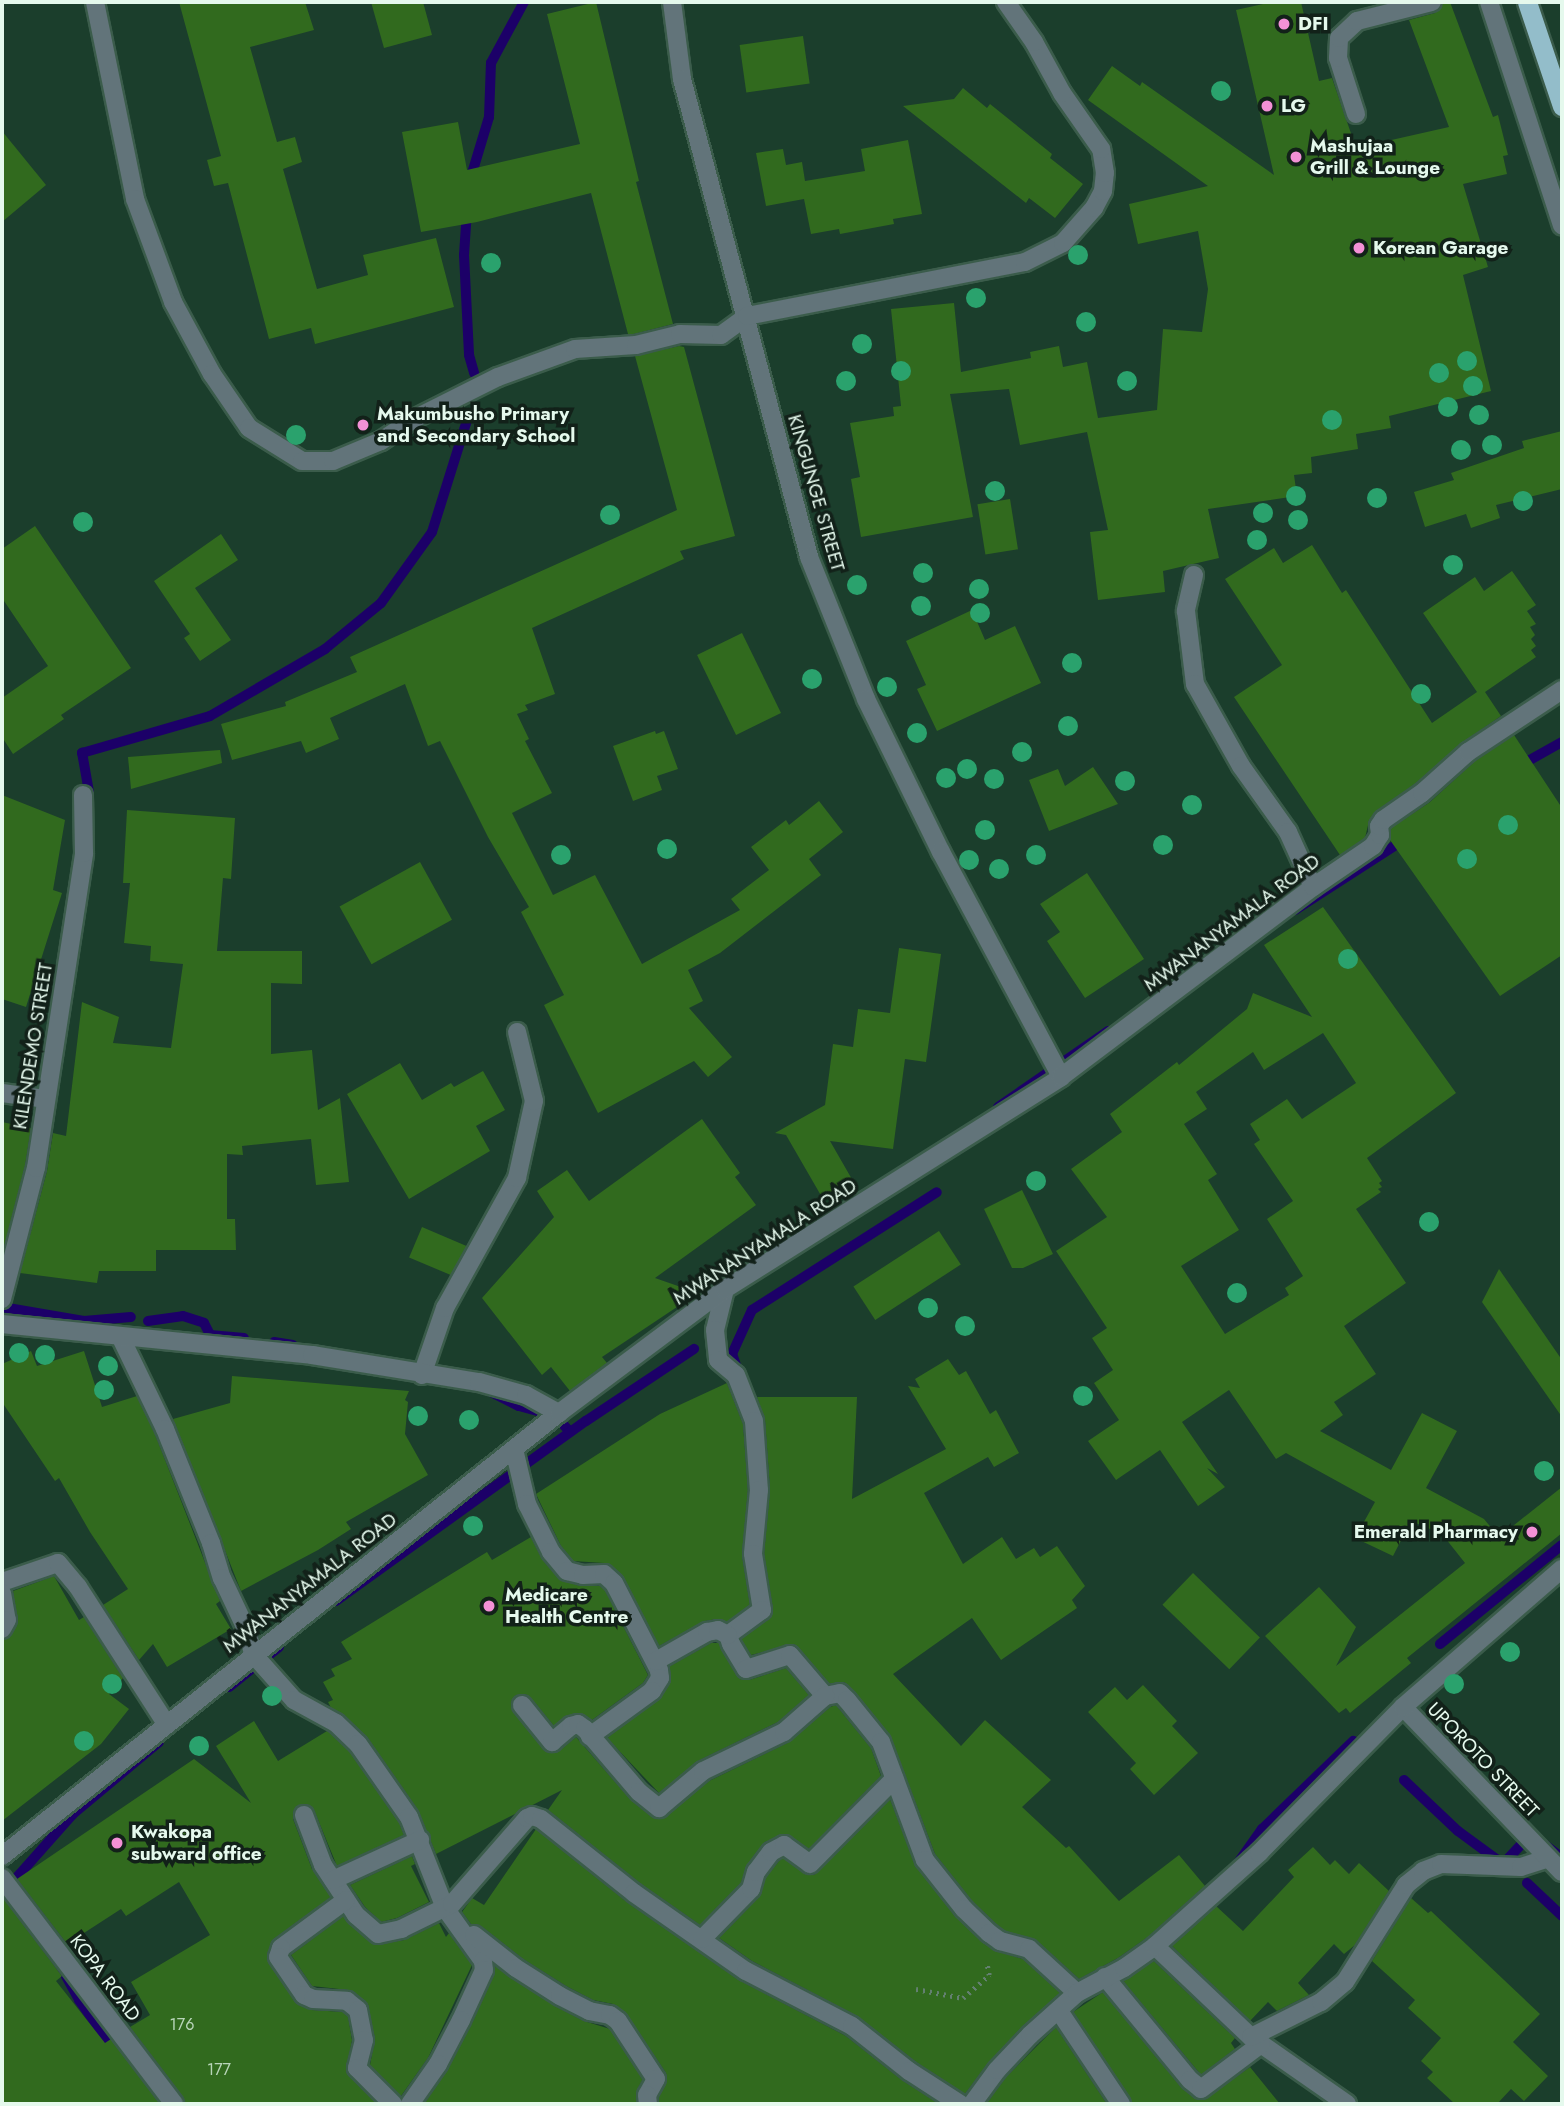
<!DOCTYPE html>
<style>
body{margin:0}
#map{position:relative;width:1564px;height:2106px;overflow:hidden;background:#1b3e2c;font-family:Jost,sans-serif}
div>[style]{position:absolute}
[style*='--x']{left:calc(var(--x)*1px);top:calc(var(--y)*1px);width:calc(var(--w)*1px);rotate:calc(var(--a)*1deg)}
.stream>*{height:10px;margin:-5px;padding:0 5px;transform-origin:5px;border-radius:5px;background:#1c0068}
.building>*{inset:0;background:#316a1e;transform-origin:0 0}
.path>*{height:4.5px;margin-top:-2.25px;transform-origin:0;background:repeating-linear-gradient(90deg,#638071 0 2px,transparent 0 7px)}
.roads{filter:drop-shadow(2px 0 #3b5c4b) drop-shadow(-2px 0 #3b5c4b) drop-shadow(0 2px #3b5c4b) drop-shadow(0 -2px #3b5c4b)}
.service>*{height:18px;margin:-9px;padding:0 9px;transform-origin:9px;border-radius:9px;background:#62747a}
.minor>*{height:18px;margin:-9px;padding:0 9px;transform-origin:9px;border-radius:9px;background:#62747a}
.tertiary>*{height:18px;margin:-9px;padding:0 9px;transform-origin:9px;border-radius:9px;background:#62747a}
.trunk>*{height:19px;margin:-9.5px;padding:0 9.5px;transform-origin:9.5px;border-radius:9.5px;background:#93bdca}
.trees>*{width:20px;height:20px;margin:-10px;border-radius:50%;background:#2aa26d}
.dots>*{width:19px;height:19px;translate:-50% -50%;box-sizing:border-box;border:4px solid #122119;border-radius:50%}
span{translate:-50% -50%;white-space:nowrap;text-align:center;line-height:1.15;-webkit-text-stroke:7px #122119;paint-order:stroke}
.number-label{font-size:16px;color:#b8d5b9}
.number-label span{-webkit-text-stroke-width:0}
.poi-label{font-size:19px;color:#e5f9ed;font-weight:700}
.left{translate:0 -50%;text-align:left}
.right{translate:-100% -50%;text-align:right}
.street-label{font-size:19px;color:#e5f9ed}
.frame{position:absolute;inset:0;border:4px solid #e5f9ed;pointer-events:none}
</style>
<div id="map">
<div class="stream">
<div style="--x:470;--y:180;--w:66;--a:-73.2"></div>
<div style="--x:489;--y:117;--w:54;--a:-87.9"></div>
<div style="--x:491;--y:63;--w:69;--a:-61.6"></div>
<div style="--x:467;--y:210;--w:45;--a:93.8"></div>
<div style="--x:464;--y:255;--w:100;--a:87.1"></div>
<div style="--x:469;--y:355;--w:19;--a:74"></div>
<div style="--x:1519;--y:766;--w:49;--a:-29.2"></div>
<div style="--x:89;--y:792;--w:40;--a:-100"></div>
<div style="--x:82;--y:753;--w:133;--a:-16.1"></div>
<div style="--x:210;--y:716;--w:133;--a:-30.2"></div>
<div style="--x:325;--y:649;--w:72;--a:-39.4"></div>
<div style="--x:381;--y:603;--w:87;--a:-54.3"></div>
<div style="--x:432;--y:532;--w:117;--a:-72.6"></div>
<div style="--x:1295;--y:910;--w:131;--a:-32.8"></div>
<div style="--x:998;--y:1107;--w:134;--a:-34.6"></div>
<div style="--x:2;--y:1307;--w:83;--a:9.7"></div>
<div style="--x:84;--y:1321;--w:47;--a:-4.9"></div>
<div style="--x:148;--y:1321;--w:35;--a:-8"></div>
<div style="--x:183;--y:1316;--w:22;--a:18"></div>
<div style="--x:204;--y:1323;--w:13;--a:63"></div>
<div style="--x:210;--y:1335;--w:34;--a:5"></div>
<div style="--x:274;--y:1342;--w:19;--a:9"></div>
<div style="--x:739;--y:1374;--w:21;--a:-109"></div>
<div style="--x:732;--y:1354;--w:48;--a:-65.6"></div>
<div style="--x:752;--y:1310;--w:219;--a:-32.5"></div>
<div style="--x:491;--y:1392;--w:31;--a:27"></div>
<div style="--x:519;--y:1406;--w:38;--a:15"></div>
<div style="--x:556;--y:1416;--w:21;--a:49"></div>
<div style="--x:336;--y:1601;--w:308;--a:-35.8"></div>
<div style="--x:586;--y:1421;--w:130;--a:-33.7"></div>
<div style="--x:1440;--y:1644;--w:157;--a:-39.1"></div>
<div style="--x:806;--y:1664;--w:50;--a:36.9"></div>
<div style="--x:229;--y:1687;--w:64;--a:-38.7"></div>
<div style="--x:1404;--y:1780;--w:74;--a:43.4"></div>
<div style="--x:1458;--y:1831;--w:56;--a:36.3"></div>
<div style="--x:1503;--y:1864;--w:40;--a:-47"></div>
<div style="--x:1545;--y:1845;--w:21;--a:37"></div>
<div style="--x:1238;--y:1863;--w:42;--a:-54.8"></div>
<div style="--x:1262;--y:1829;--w:127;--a:-44"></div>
<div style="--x:1527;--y:1883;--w:48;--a:43.3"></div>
<div style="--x:2;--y:1894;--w:107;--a:-48.4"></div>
<div style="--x:73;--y:1814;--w:112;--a:-39.9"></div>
<div style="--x:4;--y:1901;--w:43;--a:45.9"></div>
<div style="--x:61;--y:1967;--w:38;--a:61"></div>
<div style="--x:79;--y:2000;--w:62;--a:54.2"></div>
</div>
<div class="building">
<div style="clip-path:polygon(179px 2px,305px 2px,314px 30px,250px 47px,277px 142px,295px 137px,302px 162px,283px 169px,317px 289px,368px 275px,363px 255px,436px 238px,454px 307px,315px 344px,311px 328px,269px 339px,228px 183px,214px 186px,207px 160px,221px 156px)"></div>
<div style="clip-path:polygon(371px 2px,423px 2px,432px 35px,384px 48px)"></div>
<div style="clip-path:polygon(596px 2px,639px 181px,636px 182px,673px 324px,634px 334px,628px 334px,591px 193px,477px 222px,421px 232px,402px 132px,458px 122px,467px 170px,580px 144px,547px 14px)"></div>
<div style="clip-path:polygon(1272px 2px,1301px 2px,1319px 81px,1332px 78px,1356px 148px,1449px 127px,1409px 20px,1435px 13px,1443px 2px,1450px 2px,1493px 117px,1498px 115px,1508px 155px,1503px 156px,1507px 174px,1463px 184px,1488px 267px,1463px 275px,1491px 391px,1389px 416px,1391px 428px,1356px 434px,1358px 449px,1311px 457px,1312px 473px,1294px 475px,1297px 496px,1208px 509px,1219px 558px,1163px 571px,1165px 592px,1098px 600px,1090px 532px,1108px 530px,1087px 432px,1020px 445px,1009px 389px,950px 394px,973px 517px,861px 537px,851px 479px,860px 477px,850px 423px,894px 416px,893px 407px,901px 406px,891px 309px,954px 303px,961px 372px,1031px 358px,1030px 352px,1059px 346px,1063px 367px,1087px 362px,1098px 418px,1157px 410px,1163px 329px,1202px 332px,1208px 289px,1198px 231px,1138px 244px,1129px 204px,1208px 186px,1088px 100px,1112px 66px,1140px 86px,1142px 82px,1274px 175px,1236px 10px)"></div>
<div style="left:803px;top:36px;width:48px;height:64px;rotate:82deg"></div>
<div style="clip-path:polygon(963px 88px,987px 108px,990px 104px,1052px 154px,1050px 158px,1083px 184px,1055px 218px,1029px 198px,1026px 203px,903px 106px,954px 99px)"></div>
<div style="clip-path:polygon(2px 131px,46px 185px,2px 222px)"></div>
<div style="clip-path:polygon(908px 140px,922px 214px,893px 219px,894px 224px,840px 234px,839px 229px,811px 234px,804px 199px,766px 206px,756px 153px,783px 149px,786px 165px,802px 162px,805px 181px,865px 171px,861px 149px)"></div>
<div style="clip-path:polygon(679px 346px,684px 347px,735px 536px,680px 551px,684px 559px,532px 628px,555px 694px,525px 705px,528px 710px,517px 714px,529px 739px,525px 741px,552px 793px,512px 813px,553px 895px,595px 875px,642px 964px,740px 910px,731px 899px,769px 870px,751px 847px,786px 820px,789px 825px,819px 801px,843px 832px,809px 859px,821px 875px,720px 953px,688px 970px,703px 1001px,689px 1008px,732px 1057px,708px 1077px,694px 1061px,598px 1113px,544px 1005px,564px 995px,521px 912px,529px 907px,488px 837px,440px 741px,428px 746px,405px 684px,330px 718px,339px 739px,306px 753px,301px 741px,232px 760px,221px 724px,286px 706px,285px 702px,357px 672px,350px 657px,677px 510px,635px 356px)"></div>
<div style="clip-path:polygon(1562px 431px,1562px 489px,1496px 505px,1500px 518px,1471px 528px,1466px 514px,1425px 527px,1414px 492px,1454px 480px,1451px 473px,1524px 448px,1522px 441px)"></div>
<div style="left:1010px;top:499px;width:51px;height:33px;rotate:81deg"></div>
<div style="clip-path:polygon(35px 526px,131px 668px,61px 715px,64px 719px,13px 754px,2px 737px,2px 698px,48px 666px,2px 598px,2px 549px)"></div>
<div style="clip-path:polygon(221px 534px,238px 560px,195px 588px,231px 640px,200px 661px,184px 638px,190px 634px,154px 581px)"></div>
<div style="clip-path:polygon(1312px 545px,1342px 593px,1346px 590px,1432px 723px,1477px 692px,1423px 613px,1475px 577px,1484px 591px,1512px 571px,1536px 605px,1527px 611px,1536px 624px,1530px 627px,1535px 635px,1531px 639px,1536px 646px,1531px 650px,1536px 657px,1485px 692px,1501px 716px,1462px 743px,1415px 784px,1376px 811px,1369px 821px,1365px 838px,1340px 855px,1234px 697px,1282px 665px,1225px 579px,1274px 548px,1283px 563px)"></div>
<div style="clip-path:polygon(972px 610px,985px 640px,1015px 626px,1041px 683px,937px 731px,917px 689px,926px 685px,906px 641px)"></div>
<div style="left:742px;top:633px;width:89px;height:50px;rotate:64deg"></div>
<div style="clip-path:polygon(655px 731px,656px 734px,664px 731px,678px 769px,657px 776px,662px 790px,633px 801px,613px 746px)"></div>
<div style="clip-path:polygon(1514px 735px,1562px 808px,1562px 955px,1500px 996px,1390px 840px,1391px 828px,1430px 802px,1475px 761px)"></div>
<div style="clip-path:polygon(220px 750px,222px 763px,131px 789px,128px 757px)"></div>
<div style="clip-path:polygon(1093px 767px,1118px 804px,1049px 831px,1029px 780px,1058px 769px,1065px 786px)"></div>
<div style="clip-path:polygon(2px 795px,65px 820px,53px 890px,62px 893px,26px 1007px,2px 999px)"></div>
<div style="clip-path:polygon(127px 810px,235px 818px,231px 879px,223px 878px,217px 951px,302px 951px,302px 984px,271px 983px,271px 1054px,312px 1050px,318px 1110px,340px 1098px,349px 1182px,316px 1185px,311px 1139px,242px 1146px,243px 1155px,227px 1154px,227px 1219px,235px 1219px,236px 1250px,156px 1250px,156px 1271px,99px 1271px,97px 1283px,20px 1273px,47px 1171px,53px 1133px,66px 1136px,82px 1002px,119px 1017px,113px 1043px,171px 1048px,183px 964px,150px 961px,151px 946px,124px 943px,130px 883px,123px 883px)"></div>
<div style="left:420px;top:862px;width:66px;height:92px;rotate:61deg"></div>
<div style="clip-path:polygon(1087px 873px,1144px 959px,1085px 998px,1047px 941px,1060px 932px,1040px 904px)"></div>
<div style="clip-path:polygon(evenodd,1323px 907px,1456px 1093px,1367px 1158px,1382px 1181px,1379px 1183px,1382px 1187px,1378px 1189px,1381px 1192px,1356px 1209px,1406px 1283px,1344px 1326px,1376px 1374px,1334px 1402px,1343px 1415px,1320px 1431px,1391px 1470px,1422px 1413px,1457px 1431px,1426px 1488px,1484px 1519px,1499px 1537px,1562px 1487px,1562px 1533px,1407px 1658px,1411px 1663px,1350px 1713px,1346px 1708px,1339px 1713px,1265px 1636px,1319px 1587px,1356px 1627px,1336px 1666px,1465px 1563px,1442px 1534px,1411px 1521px,1393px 1556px,1355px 1538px,1375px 1502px,1286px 1453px,1276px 1459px,1229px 1390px,1182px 1422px,1218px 1474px,1207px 1468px,1225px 1487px,1198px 1506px,1160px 1450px,1116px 1480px,1088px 1441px,1119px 1420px,1094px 1383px,1113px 1370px,1092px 1338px,1107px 1328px,1056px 1251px,1107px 1217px,1071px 1169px,1122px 1132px,1110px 1114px,1177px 1062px,1179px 1065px,1247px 1009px,1253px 993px,1312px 1017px,1264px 945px,1323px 907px,1323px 1033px,1356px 1083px,1302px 1119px,1287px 1099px,1250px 1124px,1260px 1140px,1254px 1144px,1293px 1201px,1267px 1219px,1303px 1276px,1285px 1288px,1289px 1295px,1225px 1334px,1181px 1266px,1239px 1230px,1208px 1180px,1217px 1174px,1184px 1124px,1207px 1109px,1196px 1092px,1253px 1052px,1264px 1070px,1323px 1033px)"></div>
<div style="clip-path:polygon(899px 948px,941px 954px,926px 1062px,905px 1059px,893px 1149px,830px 1141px,853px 1181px,823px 1199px,786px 1135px,775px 1133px,825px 1105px,833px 1044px,853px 1047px,858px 1009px,890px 1013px)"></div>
<div style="clip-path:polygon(400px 1063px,422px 1100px,451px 1083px,454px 1087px,483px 1071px,505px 1110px,476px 1126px,490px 1151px,409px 1199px,347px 1094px)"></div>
<div style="clip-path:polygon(702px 1119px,740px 1173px,735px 1177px,756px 1205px,655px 1278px,698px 1293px,602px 1357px,607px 1363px,570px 1391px,551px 1367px,542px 1375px,482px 1298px,554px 1217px,537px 1191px,567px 1170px,589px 1201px)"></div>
<div style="clip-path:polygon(2px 1122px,31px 1128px,25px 1166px,2px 1255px)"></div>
<div style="clip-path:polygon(1022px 1190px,1053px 1254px,1023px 1268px,1012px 1268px,984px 1209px)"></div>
<div style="left:422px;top:1227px;width:49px;height:33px;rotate:23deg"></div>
<div style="left:939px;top:1231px;width:40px;height:102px;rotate:57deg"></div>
<div style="clip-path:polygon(1499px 1269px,1562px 1360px,1562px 1417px,1482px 1302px)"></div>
<div style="clip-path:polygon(31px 1351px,37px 1366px,84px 1351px,102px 1407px,137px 1396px,155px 1434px,220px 1601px,216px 1604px,231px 1629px,167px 1667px,153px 1644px,139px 1660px,103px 1605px,128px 1589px,90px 1532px,59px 1478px,55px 1481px,2px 1402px,2px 1364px)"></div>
<div style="clip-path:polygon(948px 1359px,959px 1375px,966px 1371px,990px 1414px,996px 1410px,1019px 1453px,994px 1467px,988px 1457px,924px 1493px,963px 1564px,1002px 1537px,1016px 1559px,1034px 1548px,1040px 1557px,1057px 1546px,1085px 1586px,1072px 1600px,1077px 1608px,1001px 1660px,972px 1618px,893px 1674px,961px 1746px,985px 1720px,1051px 1780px,1022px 1807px,1066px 1848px,1069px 1846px,1119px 1901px,1179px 1855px,1205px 1886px,1148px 1937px,1118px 1958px,1079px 1979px,1036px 1940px,1005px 1931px,996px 1924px,972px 1901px,935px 1854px,891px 1738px,855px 1692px,844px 1682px,829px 1684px,794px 1644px,751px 1655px,741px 1639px,769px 1619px,773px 1609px,764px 1554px,770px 1489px,765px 1420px,757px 1397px,857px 1397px,852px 1499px,946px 1449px,908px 1386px,920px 1388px,915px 1379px)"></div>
<div style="clip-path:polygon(232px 1376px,409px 1391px,405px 1400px,408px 1402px,405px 1434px,428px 1475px,346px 1522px,351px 1529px,318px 1550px,241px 1591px,173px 1419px,230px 1403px)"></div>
<div style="clip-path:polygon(727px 1383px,743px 1424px,748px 1490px,742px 1555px,750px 1605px,727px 1622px,717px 1619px,705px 1621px,659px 1646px,622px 1575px,604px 1563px,573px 1561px,561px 1546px,536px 1494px,660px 1414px)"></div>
<div style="clip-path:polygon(531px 1537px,542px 1559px,559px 1579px,580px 1586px,600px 1586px,605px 1590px,648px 1675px,643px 1683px,592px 1720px,575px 1713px,554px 1726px,530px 1697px,525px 1694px,515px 1696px,511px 1702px,513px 1712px,547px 1752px,559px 1751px,576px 1737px,631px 1800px,652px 1817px,661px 1819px,709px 1781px,789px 1742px,830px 1707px,836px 1705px,871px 1748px,881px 1776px,809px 1849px,786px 1834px,765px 1842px,747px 1866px,741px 1883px,700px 1925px,641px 1884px,548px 1810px,562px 1790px,436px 1854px,418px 1810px,367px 1737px,331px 1708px,328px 1702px,333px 1700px,323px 1682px,335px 1676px,331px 1669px,352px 1659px,341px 1642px,487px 1552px,492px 1560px)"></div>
<div style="left:1193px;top:1573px;width:93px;height:44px;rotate:44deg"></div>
<div style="clip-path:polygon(54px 1576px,79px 1620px,84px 1617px,123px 1678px,109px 1694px,129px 1709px,101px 1744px,2px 1821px,2px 1640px,8px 1638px,17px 1625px,13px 1591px)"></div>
<div style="clip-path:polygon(711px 1643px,719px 1643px,740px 1679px,749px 1680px,786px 1668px,809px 1695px,778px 1722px,698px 1761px,659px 1793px,607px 1738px,661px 1697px,670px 1683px,670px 1666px)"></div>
<div style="clip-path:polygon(1143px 1685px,1177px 1721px,1172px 1726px,1198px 1753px,1154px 1795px,1130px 1769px,1136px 1763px,1088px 1712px,1115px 1687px,1127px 1700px)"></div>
<div style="clip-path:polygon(254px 1721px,278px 1761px,327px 1731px,329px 1732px,349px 1751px,399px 1822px,404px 1835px,337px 1866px,314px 1810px,305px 1804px,296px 1807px,293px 1819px,312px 1869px,331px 1897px,274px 1939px,267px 1954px,269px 1963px,299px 2005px,312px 2010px,343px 2012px,348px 2016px,352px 2040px,346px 2072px,377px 2104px,185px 2104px,183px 2097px,130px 2027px,150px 2015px,131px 1982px,210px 1935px,179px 1882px,126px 1916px,121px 1909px,67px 1944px,17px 1879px,194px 1759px,251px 1803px,216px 1746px)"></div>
<div style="clip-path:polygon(890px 1799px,915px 1864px,955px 1916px,993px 1950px,1023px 1959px,1060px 1993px,989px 2062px,965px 2094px,916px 2062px,857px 2016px,752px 1961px,719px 1938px,759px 1897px,766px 1877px,779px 1861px,783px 1858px,804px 1873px,814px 1875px)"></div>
<div style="clip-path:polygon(536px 1829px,627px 1902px,739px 1980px,846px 2036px,902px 2080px,939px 2104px,659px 2104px,659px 2097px,667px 2079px,666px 2073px,625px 2012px,613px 2004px,593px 2000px,566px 1986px,523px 1959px,481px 1926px,471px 1924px,462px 1912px,472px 1898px,484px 1905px)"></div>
<div style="clip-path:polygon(1313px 1847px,1330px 1865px,1335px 1860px,1349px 1874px,1359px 1863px,1389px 1891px,1355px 1945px,1344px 1954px,1334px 1944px,1298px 1983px,1309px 1995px,1277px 2011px,1268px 2002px,1250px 2021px,1172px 1946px,1216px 1906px,1243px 1931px,1294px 1877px,1288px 1870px)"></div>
<div style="clip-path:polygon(412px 1856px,415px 1864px,411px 1866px,429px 1902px,397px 1918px,381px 1922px,365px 1907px,350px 1885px)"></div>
<div style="clip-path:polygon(2px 1896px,62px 1976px,56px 1981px,105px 2043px,111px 2039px,160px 2104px,2px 2104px)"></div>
<div style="clip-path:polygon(1411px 1898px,1428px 1913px,1431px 1911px,1540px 2014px,1513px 2042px,1548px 2076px,1524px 2101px,1511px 2089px,1497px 2104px,1455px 2104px,1427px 2078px,1433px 2072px,1421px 2061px,1441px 2038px,1408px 2008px,1415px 2000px,1372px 1961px)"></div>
<div style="clip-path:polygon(343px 1916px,376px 1945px,404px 1940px,439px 1923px,446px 1937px,449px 1933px,472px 1965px,428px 2058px,401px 2096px,370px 2065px,375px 2038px,366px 2002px,348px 1990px,312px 1986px,291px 1955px)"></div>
<div style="clip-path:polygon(1154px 1961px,1235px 2038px,1231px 2043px,1235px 2049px,1201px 2075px,1123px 1981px)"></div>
<div style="clip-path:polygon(495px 1966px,555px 2006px,584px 2021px,610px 2029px,643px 2079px,637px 2090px,637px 2104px,424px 2104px,448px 2069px,471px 2025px,494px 1975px)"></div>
<div style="clip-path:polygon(1103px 1992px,1181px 2087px,1194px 2098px,1207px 2098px,1250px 2067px,1280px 2104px,1132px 2104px,1073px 2012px)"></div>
<div style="clip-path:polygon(1056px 2027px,1107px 2104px,986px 2104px,1006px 2077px)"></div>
</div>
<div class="path">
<div style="--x:916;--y:1989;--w:48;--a:10.8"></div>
<div style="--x:963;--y:1998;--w:35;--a:-41"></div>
<div style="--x:989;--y:1975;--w:10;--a:-101"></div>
</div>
<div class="roads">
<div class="service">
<div style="--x:95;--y:2;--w:201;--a:78.5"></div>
<div style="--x:135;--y:199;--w:110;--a:69.7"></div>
<div style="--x:173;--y:302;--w:82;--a:61.6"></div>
<div style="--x:212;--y:374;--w:65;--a:55.6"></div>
<div style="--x:249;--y:428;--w:62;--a:31.9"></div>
<div style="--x:302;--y:461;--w:31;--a:0"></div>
<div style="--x:333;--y:461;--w:52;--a:-22.6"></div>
<div style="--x:381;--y:441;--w:40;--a:-34"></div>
<div style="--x:414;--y:419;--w:94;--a:-26.6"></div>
<div style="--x:498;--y:377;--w:82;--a:-20"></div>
<div style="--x:575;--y:349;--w:61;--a:-3.8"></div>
<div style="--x:636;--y:345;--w:45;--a:-14"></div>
<div style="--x:680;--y:334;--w:41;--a:1.4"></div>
<div style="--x:721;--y:335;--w:32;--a:-36"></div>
<div style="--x:1489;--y:2;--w:235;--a:71.9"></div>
<div style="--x:1356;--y:114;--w:59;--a:-107.8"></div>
<div style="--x:1338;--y:58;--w:20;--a:-87"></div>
<div style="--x:1339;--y:38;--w:25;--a:-43"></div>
<div style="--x:1357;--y:21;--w:77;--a:-14.2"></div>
<div style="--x:1194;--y:575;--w:37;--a:103"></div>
<div style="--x:1186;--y:611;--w:74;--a:83"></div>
<div style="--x:1195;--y:684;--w:94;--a:60.7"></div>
<div style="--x:1241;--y:766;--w:81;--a:54.5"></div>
<div style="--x:1288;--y:832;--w:60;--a:65.6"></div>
</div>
<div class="minor">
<div style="--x:672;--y:2;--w:78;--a:82.6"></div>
<div style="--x:682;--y:79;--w:495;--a:75.1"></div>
<div style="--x:809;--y:557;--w:153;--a:68.1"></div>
<div style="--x:866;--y:699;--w:170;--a:63.9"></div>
<div style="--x:941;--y:852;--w:255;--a:61.9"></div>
<div style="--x:747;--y:316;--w:283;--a:-11"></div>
<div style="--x:1025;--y:262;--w:42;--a:-26.6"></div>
<div style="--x:1063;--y:243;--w:47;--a:-48.5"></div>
<div style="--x:1094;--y:208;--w:19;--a:-62"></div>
<div style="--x:1103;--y:191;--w:18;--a:-84"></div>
<div style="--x:1105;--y:173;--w:24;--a:-99"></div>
<div style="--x:1101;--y:149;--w:68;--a:-124.9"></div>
<div style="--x:1062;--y:93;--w:58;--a:-118.8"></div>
<div style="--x:1034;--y:42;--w:49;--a:-125"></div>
<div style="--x:2;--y:1093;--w:43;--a:7.9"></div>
<div style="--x:725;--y:1289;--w:42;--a:103.7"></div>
<div style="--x:715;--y:1330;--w:30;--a:84"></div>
<div style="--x:718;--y:1360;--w:23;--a:40"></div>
<div style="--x:736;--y:1375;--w:49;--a:68.6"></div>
<div style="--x:754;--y:1421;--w:69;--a:85.9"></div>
<div style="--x:759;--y:1490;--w:64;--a:95.4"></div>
<div style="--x:753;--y:1554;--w:57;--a:80.9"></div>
<div style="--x:762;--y:1610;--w:42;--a:143.7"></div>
<div style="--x:728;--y:1635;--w:9;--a:72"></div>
<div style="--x:731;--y:1644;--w:29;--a:59"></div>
<div style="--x:746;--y:1669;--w:46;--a:-17.7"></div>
<div style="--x:790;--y:1655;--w:54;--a:49.5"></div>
<div style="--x:825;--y:1696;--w:15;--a:-11"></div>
<div style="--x:840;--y:1693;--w:10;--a:45"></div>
<div style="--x:847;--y:1700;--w:54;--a:51"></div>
<div style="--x:881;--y:1742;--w:126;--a:69.6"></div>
<div style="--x:925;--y:1860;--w:63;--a:51.5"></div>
<div style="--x:964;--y:1909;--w:35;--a:44"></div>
<div style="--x:989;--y:1933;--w:14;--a:36"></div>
<div style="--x:1000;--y:1941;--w:30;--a:15"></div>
<div style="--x:1029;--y:1949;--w:65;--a:42.5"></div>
<div style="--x:2;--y:1299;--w:135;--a:-75.5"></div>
<div style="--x:36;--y:1168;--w:319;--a:-81.3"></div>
<div style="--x:84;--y:853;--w:58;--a:-91"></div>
<div style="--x:121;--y:1338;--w:101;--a:64.2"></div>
<div style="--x:165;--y:1429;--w:123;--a:68"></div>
<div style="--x:211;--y:1543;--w:37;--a:73"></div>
<div style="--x:222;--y:1578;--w:59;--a:64.7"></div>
<div style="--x:247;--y:1631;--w:24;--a:75"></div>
<div style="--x:253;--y:1654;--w:62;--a:48.3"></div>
<div style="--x:294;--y:1700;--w:48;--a:28.7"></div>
<div style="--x:336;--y:1723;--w:30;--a:44"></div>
<div style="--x:358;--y:1744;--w:89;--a:55.1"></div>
<div style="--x:409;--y:1817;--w:98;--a:68.4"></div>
<div style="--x:445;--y:1908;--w:65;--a:54.4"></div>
<div style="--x:483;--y:1961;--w:9;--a:84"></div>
<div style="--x:484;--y:1970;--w:55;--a:114.7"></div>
<div style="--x:461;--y:2020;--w:50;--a:117.6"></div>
<div style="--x:438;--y:2064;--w:49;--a:125"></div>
<div style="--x:422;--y:1375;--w:71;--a:-71.1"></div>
<div style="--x:445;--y:1308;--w:149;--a:-61"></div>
<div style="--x:517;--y:1178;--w:79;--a:-77.6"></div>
<div style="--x:534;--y:1101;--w:71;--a:-103.8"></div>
<div style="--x:514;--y:1449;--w:57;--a:76.7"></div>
<div style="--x:527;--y:1504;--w:54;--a:63.4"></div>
<div style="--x:551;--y:1552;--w:25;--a:50"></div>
<div style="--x:567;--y:1571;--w:16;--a:14"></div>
<div style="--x:583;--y:1575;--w:21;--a:-3"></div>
<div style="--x:604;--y:1574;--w:13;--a:42"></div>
<div style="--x:614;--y:1583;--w:98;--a:62.7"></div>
<div style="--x:659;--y:1670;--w:8;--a:83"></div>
<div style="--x:660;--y:1678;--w:15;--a:122"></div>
<div style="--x:652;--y:1691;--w:77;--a:144"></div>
<div style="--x:2;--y:1582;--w:59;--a:-18.7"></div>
<div style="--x:58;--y:1563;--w:31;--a:50"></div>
<div style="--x:78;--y:1587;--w:164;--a:57.2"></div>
<div style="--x:2;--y:1593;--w:27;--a:80"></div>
<div style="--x:7;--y:1620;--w:10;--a:119"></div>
<div style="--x:656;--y:1661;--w:59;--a:-29.6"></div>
<div style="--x:707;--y:1632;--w:11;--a:-10"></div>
<div style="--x:718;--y:1630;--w:11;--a:27"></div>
<div style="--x:522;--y:1705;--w:48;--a:51"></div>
<div style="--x:552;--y:1742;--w:25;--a:-40"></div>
<div style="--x:571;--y:1726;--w:7;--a:-16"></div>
<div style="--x:578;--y:1724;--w:9;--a:36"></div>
<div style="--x:585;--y:1729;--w:83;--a:49.4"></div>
<div style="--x:639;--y:1792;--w:26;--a:39"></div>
<div style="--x:659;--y:1808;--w:57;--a:-40.1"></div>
<div style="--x:703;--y:1771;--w:90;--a:-25.7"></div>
<div style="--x:784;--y:1732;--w:55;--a:-41.3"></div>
<div style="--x:304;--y:1815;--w:53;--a:69.2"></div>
<div style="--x:323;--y:1865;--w:60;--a:56.6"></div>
<div style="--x:356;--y:1915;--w:29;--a:41"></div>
<div style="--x:378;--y:1934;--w:24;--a:-12"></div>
<div style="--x:401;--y:1929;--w:57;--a:-26.1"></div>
<div style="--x:452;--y:1904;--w:114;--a:-48.9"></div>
<div style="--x:527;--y:1818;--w:5;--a:-22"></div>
<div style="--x:532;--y:1816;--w:9;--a:18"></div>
<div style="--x:541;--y:1819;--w:119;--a:38.5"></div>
<div style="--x:634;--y:1893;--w:136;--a:34.9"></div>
<div style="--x:746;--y:1971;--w:119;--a:27.4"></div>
<div style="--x:852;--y:2026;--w:73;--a:38.3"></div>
<div style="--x:909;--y:2071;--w:61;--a:32.9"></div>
<div style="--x:333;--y:1880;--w:96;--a:-24.7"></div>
<div style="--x:346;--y:1900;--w:81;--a:143.6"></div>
<div style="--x:281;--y:1948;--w:9;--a:108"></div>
<div style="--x:278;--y:1957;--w:46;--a:55.6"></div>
<div style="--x:304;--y:1995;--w:10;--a:24"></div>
<div style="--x:313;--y:1999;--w:34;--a:3"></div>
<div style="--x:347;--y:2001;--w:14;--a:39"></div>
<div style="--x:358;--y:2010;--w:31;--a:79"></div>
<div style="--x:364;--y:2040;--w:29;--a:104"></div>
<div style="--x:357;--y:2068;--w:51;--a:45"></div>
<div style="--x:474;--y:1935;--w:53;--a:38.2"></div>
<div style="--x:516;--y:1968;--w:52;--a:32.5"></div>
<div style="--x:560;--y:1996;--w:33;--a:27"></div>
<div style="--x:589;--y:2011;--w:21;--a:11"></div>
<div style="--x:610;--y:2015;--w:10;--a:37"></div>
<div style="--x:618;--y:2021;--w:69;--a:56.8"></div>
<div style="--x:656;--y:2079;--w:18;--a:119"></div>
<div style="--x:647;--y:2095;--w:9;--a:84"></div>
<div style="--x:702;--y:1939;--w:70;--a:-45.6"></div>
<div style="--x:751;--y:1889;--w:18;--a:-74"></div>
<div style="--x:756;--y:1872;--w:25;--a:-53"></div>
<div style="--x:771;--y:1852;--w:15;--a:-28"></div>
<div style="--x:784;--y:1845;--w:32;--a:36"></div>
<div style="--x:810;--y:1864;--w:120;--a:-45.3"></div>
<div style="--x:1155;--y:1946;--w:132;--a:43.5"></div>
<div style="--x:1251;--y:2037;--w:117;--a:34.9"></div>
<div style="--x:1105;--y:1977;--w:134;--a:50.5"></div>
<div style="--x:1190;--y:2080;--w:14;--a:39"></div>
<div style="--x:1201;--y:2089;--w:75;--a:-36.9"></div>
<div style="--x:1059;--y:2011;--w:112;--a:56.3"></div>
<div style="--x:1251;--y:2037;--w:78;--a:-26.6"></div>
<div style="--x:1321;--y:2002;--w:31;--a:-40"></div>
<div style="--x:1345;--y:1982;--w:115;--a:-57.8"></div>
<div style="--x:1406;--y:1885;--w:22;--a:-39"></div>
<div style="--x:1423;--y:1871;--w:19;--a:-21"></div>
<div style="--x:1441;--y:1864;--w:80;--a:2.1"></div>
<div style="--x:1521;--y:1867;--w:28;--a:-18"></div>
<div style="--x:972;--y:2104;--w:42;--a:-53.7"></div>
<div style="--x:997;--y:2070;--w:48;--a:-46.7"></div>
<div style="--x:1030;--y:2035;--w:63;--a:-41.8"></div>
<div style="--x:1077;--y:1993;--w:53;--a:-28"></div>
<div style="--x:1124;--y:1968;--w:38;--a:-35"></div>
<div style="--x:1155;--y:1946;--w:140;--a:-41.8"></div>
<div style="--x:1259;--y:1853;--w:205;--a:-45.4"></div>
<div style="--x:1403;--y:1707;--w:229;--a:46.1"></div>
</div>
<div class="tertiary">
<div style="--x:2;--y:1324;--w:312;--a:5.7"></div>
<div style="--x:312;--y:1355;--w:169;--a:9.2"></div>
<div style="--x:479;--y:1382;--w:49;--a:15.5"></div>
<div style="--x:526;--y:1395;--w:38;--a:29"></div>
<div style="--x:1403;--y:1707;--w:211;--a:-41"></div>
<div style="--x:2;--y:1856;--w:712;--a:-38.5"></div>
<div style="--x:559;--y:1413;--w:207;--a:-36.8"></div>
<div style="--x:725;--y:1289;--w:397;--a:-32.2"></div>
<div style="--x:1061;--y:1077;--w:316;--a:-37"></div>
<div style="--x:1313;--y:887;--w:73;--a:-34.3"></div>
<div style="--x:1373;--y:846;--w:13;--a:-58"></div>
<div style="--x:1380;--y:835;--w:9;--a:-96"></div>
<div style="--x:1379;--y:826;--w:7;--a:-56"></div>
<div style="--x:1383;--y:820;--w:47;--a:-34.7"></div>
<div style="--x:1422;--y:793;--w:62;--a:-41.7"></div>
<div style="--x:1468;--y:752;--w:113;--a:-33.4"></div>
<div style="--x:2;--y:1878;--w:284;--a:52.7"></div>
</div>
<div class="trunk">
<div style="--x:1527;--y:2;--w:110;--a:71.4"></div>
</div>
</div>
<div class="trees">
<div style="left:1221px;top:91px"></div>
<div style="left:1078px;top:255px"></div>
<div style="left:491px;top:263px"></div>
<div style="left:976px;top:298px"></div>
<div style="left:1086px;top:322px"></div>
<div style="left:862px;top:344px"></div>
<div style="left:1467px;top:361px"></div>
<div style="left:901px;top:371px"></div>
<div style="left:1439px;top:373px"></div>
<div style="left:846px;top:381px"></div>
<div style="left:1127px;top:381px"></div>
<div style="left:1473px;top:386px"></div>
<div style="left:1448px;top:407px"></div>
<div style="left:1479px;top:415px"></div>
<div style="left:1332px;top:420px"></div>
<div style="left:296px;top:435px"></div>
<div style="left:1492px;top:445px"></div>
<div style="left:1461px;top:450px"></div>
<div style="left:995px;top:491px"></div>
<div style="left:1296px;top:496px"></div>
<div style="left:1377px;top:498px"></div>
<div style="left:1523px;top:501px"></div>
<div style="left:1263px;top:513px"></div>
<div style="left:610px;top:515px"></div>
<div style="left:1298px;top:520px"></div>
<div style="left:83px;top:522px"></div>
<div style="left:1257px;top:540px"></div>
<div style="left:1453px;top:565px"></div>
<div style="left:923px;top:573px"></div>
<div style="left:857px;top:585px"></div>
<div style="left:979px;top:589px"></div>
<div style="left:921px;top:606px"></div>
<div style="left:980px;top:613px"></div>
<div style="left:1072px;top:663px"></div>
<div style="left:812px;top:679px"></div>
<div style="left:887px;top:687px"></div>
<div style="left:1421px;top:694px"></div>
<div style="left:1068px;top:726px"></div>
<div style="left:917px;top:733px"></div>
<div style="left:1022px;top:752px"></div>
<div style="left:967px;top:769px"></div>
<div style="left:946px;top:778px"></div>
<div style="left:994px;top:779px"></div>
<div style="left:1125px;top:781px"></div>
<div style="left:1192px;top:805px"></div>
<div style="left:1508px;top:825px"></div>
<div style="left:985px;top:830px"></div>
<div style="left:1163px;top:845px"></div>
<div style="left:667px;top:849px"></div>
<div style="left:561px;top:855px"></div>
<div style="left:1036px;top:855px"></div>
<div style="left:1467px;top:859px"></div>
<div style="left:969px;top:860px"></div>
<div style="left:999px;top:869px"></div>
<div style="left:1348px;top:959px"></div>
<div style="left:1036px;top:1181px"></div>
<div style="left:1429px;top:1222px"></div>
<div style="left:1237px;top:1293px"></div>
<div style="left:928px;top:1308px"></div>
<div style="left:965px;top:1326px"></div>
<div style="left:19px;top:1353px"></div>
<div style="left:45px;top:1355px"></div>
<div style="left:108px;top:1366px"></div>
<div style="left:104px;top:1390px"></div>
<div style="left:1083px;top:1396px"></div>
<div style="left:418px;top:1416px"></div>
<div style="left:469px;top:1420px"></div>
<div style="left:1544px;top:1471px"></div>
<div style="left:473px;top:1526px"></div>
<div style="left:1510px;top:1652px"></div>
<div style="left:112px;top:1684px"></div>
<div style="left:1454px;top:1684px"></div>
<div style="left:272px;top:1696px"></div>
<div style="left:84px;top:1741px"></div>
<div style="left:199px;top:1746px"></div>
</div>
<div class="dots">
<div style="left:1284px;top:24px;background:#f391d6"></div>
<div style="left:1267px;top:106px;background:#f391d6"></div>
<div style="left:1296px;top:157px;background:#f391d6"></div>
<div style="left:1359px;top:248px;background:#f391d6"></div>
<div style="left:363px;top:425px;background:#f391d6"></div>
<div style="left:1532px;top:1532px;background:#f391d6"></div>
<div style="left:489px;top:1606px;background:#f391d6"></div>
<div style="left:117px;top:1843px;background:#f391d6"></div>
</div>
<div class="number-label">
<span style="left:182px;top:2025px">176</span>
<span style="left:219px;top:2070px">177</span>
</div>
<div class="poi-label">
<span class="left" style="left:1298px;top:24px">DFI</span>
<span class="left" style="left:1281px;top:106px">LG</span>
<span class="left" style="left:1310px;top:157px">Mashujaa<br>Grill &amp; Lounge</span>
<span class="left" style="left:1373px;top:248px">Korean Garage</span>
<span class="left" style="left:377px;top:425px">Makumbusho Primary<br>and Secondary School</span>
<span class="right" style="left:1518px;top:1532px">Emerald Pharmacy</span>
<span class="left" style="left:505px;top:1606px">Medicare<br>Health Centre</span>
<span class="left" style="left:131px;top:1843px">Kwakopa<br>subward office</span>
</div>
<div class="street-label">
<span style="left:816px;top:493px;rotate:74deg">KINGUNGE STREET</span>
<span style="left:1232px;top:923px;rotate:-37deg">MWANANYAMALA ROAD</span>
<span style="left:33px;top:1046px;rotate:-81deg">KILENDEMO STREET</span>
<span style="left:765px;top:1242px;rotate:-33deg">MWANANYAMALA ROAD</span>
<span style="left:310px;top:1583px;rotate:-38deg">MWANANYAMALA ROAD</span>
<span style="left:1483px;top:1760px;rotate:46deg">UPOROTO STREET</span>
<span style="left:105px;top:1978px;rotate:53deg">KOPA ROAD</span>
</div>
<div class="frame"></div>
</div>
